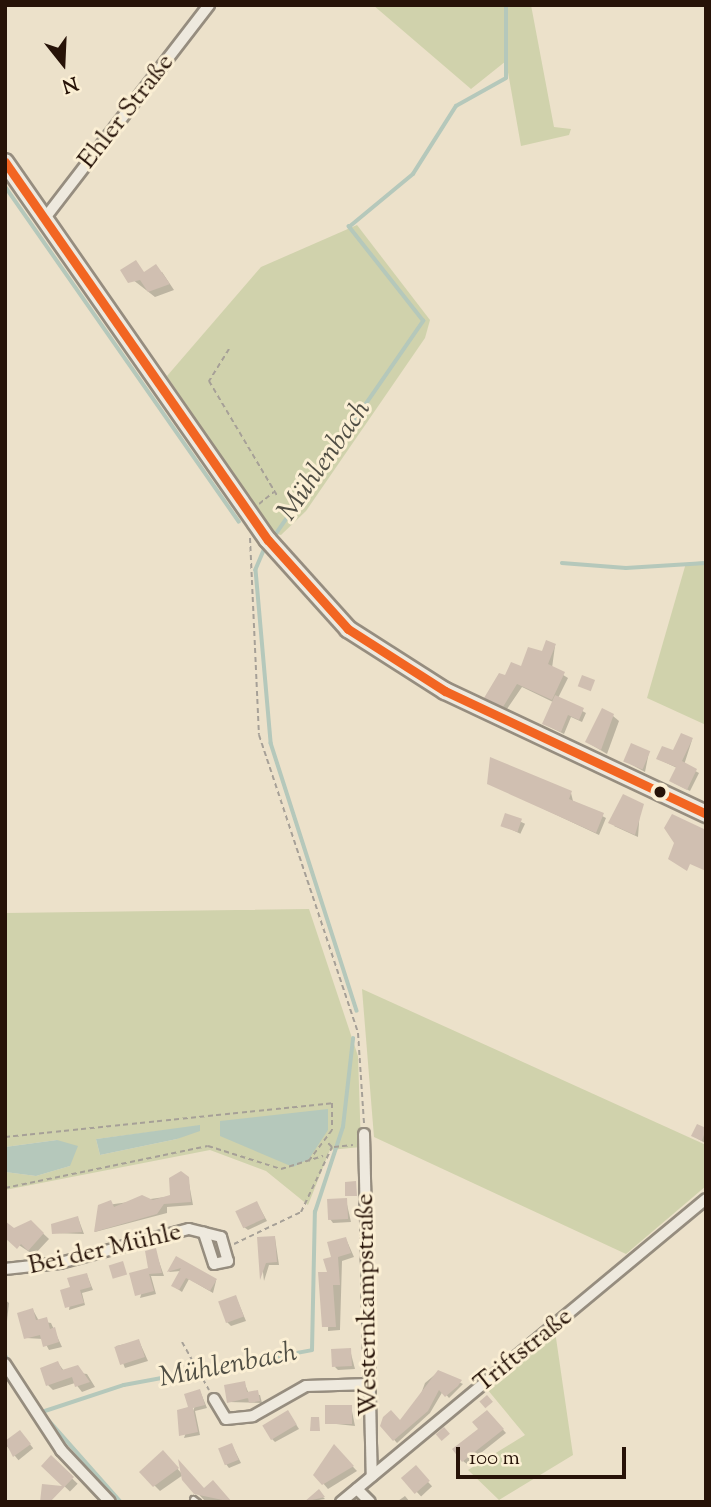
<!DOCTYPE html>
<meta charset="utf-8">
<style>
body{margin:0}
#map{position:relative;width:711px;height:1507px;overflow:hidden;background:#ece1ca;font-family:"Sorts Mill Goudy",serif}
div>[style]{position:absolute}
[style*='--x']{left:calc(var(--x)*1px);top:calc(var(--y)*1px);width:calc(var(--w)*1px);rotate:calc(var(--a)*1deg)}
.green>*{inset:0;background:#d0d2ac}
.water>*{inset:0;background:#b5c8bb}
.shadow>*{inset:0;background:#0003;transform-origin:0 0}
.stream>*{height:3.5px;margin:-1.75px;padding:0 1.75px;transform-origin:1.75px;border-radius:1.75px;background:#b5c8bb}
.building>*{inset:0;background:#d0bfb1;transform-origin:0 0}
.path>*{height:2px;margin-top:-1px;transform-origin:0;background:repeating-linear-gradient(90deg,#a6a097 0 5px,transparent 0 8.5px)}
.roads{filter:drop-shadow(2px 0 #968d7f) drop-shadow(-2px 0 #968d7f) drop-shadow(0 2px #968d7f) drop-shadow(0 -2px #968d7f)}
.lane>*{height:5px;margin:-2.5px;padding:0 2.5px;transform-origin:2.5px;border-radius:2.5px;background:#eee9de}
.street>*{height:10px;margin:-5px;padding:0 5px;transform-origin:5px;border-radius:5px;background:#eee9de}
.secondary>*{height:16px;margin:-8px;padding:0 8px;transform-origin:8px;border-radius:8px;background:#eee9de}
.bus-1>*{height:9px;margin:-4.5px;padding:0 4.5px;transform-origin:4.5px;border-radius:4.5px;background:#f26522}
.dots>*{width:19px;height:19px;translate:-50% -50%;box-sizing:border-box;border:4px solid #fbefd4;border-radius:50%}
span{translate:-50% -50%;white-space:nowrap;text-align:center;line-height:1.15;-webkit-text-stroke:6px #fbefd4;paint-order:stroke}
.street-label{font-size:26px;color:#271308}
.water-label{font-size:28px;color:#514f45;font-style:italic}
.frame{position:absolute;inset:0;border:7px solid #271308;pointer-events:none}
.north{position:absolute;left:28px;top:28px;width:70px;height:70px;-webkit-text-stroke:5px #fbefd4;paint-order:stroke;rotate:162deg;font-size:19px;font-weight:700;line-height:28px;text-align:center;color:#271308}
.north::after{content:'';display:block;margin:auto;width:24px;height:32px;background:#271308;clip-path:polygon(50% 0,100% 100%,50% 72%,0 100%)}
.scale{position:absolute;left:456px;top:1447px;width:170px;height:32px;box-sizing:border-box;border:4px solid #271308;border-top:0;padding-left:9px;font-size:21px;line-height:24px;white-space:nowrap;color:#271308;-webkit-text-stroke:5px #fbefd4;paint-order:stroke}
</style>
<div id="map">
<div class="green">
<div style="clip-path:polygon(373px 5px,531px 5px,554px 127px,571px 129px,569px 135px,521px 146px,506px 61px,471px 89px)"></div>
<div style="clip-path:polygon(357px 225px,430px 320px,425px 338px,306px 511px,281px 535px,272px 533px,167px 376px,261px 267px)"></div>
<div style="clip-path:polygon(706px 561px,706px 725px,647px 698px,686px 563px)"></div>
<div style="clip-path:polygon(evenodd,309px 909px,358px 1056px,361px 1147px,330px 1150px,308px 1205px,266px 1171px,210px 1150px,5px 1190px,5px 1172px,36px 1176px,70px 1166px,57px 1140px,5px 1147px,5px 913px,309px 909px,200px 1126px,177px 1139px,100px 1155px,96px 1139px,200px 1126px)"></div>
<div style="clip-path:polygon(362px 989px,706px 1145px,706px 1186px,626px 1254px,374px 1137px)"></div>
<div style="clip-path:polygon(555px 1331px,573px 1455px,499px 1500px,468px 1470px,525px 1435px,487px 1389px)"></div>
</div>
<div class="water">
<div style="clip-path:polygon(328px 1109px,328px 1130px,309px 1159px,293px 1167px,220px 1136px,220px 1121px)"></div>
<div style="clip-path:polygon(200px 1125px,200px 1131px,177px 1139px,100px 1155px,96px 1139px)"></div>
<div style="clip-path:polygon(57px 1140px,78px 1146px,70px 1166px,36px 1176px,5px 1172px,5px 1147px)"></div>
</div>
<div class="shadow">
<div style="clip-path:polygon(135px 262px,145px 274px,162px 272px,174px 290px,155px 297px,128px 276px)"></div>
<div style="clip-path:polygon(555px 646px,552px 668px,568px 678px,558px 698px,586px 713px,582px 722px,571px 717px,564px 734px,544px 724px,553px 702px,522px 687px,507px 709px,486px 698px)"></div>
<div style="clip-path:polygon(613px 716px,619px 721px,607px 754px,587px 742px)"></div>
<div style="clip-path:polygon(692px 740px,684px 765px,699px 773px,690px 791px,674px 783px,677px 768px,658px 759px)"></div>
<div style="clip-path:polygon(649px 752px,645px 772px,625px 761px)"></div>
<div style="clip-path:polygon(489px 783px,571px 793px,573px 801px,606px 818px,599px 835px)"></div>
<div style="clip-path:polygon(640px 809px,638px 837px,614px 826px)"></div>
<div style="left:506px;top:815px;width:21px;height:11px;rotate:25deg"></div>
<div style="clip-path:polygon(698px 1126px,706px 1130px,705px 1143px,693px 1136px)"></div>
<div style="clip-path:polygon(188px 1178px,193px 1205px,167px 1207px,167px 1213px,95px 1232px,100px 1206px,172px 1196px)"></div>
<div style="clip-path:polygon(346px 1200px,351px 1222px,333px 1223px,330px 1219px)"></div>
<div style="clip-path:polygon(257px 1203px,267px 1221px,248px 1230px,244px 1227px)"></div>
<div style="clip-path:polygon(78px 1218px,84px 1234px,53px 1233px)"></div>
<div style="clip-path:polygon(31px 1222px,49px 1239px,34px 1255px,5px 1236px)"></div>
<div style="clip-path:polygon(275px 1238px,279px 1265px,269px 1265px,264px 1281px,259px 1239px)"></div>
<div style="clip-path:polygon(346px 1239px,354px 1257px,342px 1261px,340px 1330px,328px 1331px,329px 1273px)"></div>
<div style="clip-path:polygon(155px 1250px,164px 1276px,151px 1276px,156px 1294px,140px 1298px)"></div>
<div style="clip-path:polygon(177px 1259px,216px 1281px,213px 1293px,189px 1279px,182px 1292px,176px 1288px,181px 1271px,169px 1272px)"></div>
<div style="clip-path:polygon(87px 1275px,93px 1290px,82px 1293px,85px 1305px,69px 1310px,72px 1288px)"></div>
<div style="clip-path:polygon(236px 1297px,246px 1321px,231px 1326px,227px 1322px)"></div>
<div style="clip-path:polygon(5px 1300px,9px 1303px,7px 1321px,5px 1321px)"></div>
<div style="clip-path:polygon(33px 1310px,39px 1321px,51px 1323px,62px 1347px,49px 1350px,43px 1339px,26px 1338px)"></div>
<div style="clip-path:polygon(139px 1341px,148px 1361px,125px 1368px,116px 1346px)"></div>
<div style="clip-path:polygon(350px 1350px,355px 1369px,338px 1370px,335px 1367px)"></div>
<div style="clip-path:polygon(58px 1363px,64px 1371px,87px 1374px,95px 1387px,82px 1392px,75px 1383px,53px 1390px,48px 1385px)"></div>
<div style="clip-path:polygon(438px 1372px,463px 1384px,449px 1398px,443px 1391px,430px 1413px,397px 1443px,382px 1426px,400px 1423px,415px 1410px,425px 1383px)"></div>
<div style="clip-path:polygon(244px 1382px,249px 1394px,260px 1395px,262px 1403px,229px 1402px)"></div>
<div style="clip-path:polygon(200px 1391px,207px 1408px,195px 1411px,200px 1435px,184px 1438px)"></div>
<div style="clip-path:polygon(351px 1406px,355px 1426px,327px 1423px)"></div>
<div style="clip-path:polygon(288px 1412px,299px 1429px,275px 1442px,272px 1439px)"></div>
<div style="clip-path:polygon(487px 1412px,506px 1433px,467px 1464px,463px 1461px)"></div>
<div style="left:20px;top:1432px;width:21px;height:19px;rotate:51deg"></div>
<div style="clip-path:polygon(232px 1445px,241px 1463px,229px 1468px,226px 1464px)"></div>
<div style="clip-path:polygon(334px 1447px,357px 1471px,328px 1489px,316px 1475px)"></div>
<div style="left:51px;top:1458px;width:37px;height:11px;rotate:44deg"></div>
<div style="clip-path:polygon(168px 1458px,183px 1475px,160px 1491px,141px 1472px)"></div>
<div style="left:415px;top:1468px;width:25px;height:15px;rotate:47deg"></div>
<div style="clip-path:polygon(184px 1479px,204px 1490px,213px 1482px,230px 1502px,206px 1502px)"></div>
<div style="clip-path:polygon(318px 1492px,325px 1499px,307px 1502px)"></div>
<div style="clip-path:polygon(405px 1496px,410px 1502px,399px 1502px,398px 1501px)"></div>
</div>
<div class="stream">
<div style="--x:5;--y:186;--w:409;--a:55.1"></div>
<div style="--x:273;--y:538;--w:264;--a:-55.3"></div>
<div style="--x:423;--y:321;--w:120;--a:-128.2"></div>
<div style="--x:349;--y:227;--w:83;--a:-39.6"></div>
<div style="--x:413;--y:174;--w:80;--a:-57.7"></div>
<div style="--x:456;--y:106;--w:57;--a:-29.2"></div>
<div style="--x:506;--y:78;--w:73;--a:-90"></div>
<div style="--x:266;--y:546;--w:26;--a:113"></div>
<div style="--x:256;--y:570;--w:174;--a:85"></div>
<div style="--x:271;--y:743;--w:281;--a:72.2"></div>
<div style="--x:562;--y:563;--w:64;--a:4.5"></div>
<div style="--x:626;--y:568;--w:80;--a:-3.6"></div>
<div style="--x:5;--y:1355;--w:57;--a:57.1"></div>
<div style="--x:42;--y:1412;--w:86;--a:-18.2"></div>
<div style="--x:124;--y:1385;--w:191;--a:-10.5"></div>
<div style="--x:312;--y:1350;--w:138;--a:-88.8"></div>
<div style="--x:315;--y:1212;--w:89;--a:-71.8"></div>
<div style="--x:343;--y:1127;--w:89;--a:-83.5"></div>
<div style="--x:44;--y:1415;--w:116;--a:48.5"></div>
</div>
<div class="building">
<div style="clip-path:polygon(136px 260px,144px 272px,156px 264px,170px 284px,148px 292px,140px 280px,128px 283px,120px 270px)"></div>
<div style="clip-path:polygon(546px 640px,556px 644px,548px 664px,565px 672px,552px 700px,517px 684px,503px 707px,484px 698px,499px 673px,505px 675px,511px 662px,521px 666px,528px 647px,542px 651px)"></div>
<div style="left:582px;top:675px;width:14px;height:12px;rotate:21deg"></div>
<div style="clip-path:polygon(555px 695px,584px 708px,579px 720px,568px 715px,561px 732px,542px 724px)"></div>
<div style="clip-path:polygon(602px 708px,614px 714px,601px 750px,585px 742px)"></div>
<div style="clip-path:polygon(681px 733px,693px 738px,682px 761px,697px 769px,687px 790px,669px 781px,676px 767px,656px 759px,662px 746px,673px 750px)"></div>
<div style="left:631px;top:743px;width:21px;height:20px;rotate:23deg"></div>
<div style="clip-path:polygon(490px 757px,572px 791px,569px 799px,604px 813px,596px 833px,487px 784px)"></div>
<div style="clip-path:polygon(623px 794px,644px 804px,635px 835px,608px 823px)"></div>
<div style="left:505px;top:813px;width:18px;height:14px;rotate:19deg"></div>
<div style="clip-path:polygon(672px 814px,706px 830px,706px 871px,690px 864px,687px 871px,668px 859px,674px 843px,664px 828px)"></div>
<div style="clip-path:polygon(697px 1124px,706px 1128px,702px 1141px,691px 1136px)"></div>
<div style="clip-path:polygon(181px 1171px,189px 1177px,191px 1202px,164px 1204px,157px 1214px,94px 1232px,98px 1205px,111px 1200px,114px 1207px,142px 1195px,153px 1200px,170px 1195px,169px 1178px)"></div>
<div style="clip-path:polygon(356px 1181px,357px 1196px,345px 1196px,345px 1182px)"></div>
<div style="left:347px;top:1198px;width:21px;height:20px;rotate:87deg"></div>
<div style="left:257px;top:1201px;width:19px;height:24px;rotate:65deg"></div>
<div style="clip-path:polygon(78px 1216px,82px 1232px,52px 1234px,51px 1224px)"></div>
<div style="clip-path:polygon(31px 1220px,44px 1233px,28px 1251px,21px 1244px,17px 1249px,5px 1238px,5px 1221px,14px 1228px)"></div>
<div style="clip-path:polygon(275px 1236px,277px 1262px,266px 1263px,260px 1280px,257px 1237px)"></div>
<div style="clip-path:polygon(346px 1237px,351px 1253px,338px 1257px,340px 1285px,333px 1285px,336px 1327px,322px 1327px,318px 1272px,327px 1272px,323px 1259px,331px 1257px,327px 1242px)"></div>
<div style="clip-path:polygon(156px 1248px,162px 1273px,149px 1274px,154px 1291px,135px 1296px,129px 1273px,148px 1268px,145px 1251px)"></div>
<div style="clip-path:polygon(176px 1256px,217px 1279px,210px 1291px,186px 1278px,179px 1290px,171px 1286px,181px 1268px,167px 1272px)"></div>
<div style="left:123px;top:1261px;width:14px;height:15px;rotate:73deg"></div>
<div style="clip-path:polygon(87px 1273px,91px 1287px,80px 1290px,84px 1303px,65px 1308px,60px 1290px,70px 1287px,67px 1278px)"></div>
<div style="left:236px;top:1295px;width:23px;height:19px;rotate:70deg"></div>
<div style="clip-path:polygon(33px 1308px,36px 1320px,47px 1317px,50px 1329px,55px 1327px,59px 1342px,43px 1347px,40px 1335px,24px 1339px,17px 1313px)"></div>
<div style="left:139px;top:1339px;width:19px;height:26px;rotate:72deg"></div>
<div style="left:351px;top:1348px;width:18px;height:20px;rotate:87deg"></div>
<div style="clip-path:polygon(58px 1361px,62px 1370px,78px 1365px,90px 1382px,75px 1387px,72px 1377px,46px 1386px,40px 1368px)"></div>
<div style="clip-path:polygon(438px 1370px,462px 1380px,458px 1386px,445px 1397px,439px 1390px,428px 1411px,393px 1441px,380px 1426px,383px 1417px,391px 1410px,400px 1420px)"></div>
<div style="clip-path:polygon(245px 1381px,247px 1392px,258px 1390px,260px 1401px,249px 1403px,247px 1393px,248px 1398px,227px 1403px,224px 1385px)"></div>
<div style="clip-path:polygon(200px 1389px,205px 1405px,193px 1408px,198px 1432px,179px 1436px,177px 1410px,188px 1407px,184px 1394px)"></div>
<div style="left:487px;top:1395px;width:9px;height:10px;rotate:49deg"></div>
<div style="left:325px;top:1405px;width:27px;height:19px"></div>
<div style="left:288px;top:1410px;width:17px;height:30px;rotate:59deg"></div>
<div style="clip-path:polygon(487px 1410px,504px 1429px,462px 1462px,452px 1449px,478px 1429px,472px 1422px)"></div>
<div style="clip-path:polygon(311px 1417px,319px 1417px,320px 1431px,310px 1431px)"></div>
<div style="left:444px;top:1427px;width:9px;height:11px;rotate:49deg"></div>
<div style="clip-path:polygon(20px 1430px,31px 1444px,13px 1457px,5px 1441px)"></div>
<div style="left:232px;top:1443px;width:18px;height:15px;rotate:68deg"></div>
<div style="clip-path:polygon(334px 1444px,354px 1466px,322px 1485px,313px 1475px)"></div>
<div style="clip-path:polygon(163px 1450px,179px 1468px,153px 1487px,139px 1472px)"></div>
<div style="clip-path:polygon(51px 1455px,74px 1477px,50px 1502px,40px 1502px,42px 1484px,62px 1486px,41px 1466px)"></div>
<div style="clip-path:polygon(178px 1459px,204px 1488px,213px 1480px,232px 1502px,194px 1494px,182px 1480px)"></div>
<div style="left:416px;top:1465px;width:21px;height:20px;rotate:49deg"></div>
<div style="clip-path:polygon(319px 1489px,325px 1497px,304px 1502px)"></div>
</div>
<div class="path">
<div style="--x:229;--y:349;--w:38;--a:122"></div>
<div style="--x:209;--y:381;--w:135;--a:59.3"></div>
<div style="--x:259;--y:504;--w:19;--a:-39"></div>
<div style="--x:250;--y:538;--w:197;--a:87.4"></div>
<div style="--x:259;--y:735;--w:314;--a:71.6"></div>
<div style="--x:358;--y:1033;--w:91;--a:86.2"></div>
<div style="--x:5;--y:1137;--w:329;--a:-5.9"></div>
<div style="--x:332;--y:1103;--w:27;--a:90"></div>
<div style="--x:332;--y:1130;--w:39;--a:127"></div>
<div style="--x:334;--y:1147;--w:19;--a:-6"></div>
<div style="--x:5;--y:1188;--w:207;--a:-11.7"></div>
<div style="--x:208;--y:1146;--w:77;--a:17.5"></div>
<div style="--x:281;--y:1169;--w:44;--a:-17.2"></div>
<div style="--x:234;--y:1244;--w:74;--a:-25.5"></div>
<div style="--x:301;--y:1212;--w:72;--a:-64.5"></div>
<div style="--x:332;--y:1147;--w:7;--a:-135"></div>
<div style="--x:182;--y:1342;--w:55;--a:60.6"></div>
</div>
<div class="roads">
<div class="lane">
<div style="--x:193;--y:1499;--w:5;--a:37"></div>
</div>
<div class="street">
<div style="--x:45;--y:218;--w:269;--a:-52.4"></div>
<div style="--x:364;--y:1134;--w:342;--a:88.7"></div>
<div style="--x:5;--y:1269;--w:55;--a:-6.2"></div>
<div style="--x:60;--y:1263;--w:133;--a:-14.8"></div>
<div style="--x:189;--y:1229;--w:33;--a:14"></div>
<div style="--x:221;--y:1237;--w:25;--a:74"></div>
<div style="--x:228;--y:1261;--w:14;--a:168"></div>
<div style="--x:214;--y:1264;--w:33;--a:-108"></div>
<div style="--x:5;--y:1364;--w:103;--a:56.9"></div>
<div style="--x:61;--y:1450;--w:71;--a:46.7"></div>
<div style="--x:214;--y:1399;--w:23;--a:59"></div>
<div style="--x:226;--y:1419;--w:27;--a:-6"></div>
<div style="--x:253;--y:1416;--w:61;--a:-29.5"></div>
<div style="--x:306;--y:1386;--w:64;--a:-1.8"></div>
<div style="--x:357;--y:1489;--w:18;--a:45"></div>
<div style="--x:341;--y:1502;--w:474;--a:-39.7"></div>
</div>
<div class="secondary">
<div style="--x:5;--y:162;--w:460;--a:55.2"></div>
<div style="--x:268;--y:540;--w:120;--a:48"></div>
<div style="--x:348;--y:629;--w:115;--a:32.6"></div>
<div style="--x:445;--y:691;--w:289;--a:25.2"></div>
</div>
</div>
<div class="bus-1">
<div style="--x:5;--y:162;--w:460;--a:55.2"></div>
<div style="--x:268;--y:540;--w:120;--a:48"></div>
<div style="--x:348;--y:629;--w:115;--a:32.6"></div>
<div style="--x:445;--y:691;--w:289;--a:25.2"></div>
</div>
<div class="dots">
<div style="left:660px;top:792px;background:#271308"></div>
</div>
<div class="street-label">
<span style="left:127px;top:112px;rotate:-52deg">Ehler Straße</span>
<span style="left:105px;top:1250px;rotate:-13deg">Bei der Mühle</span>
<span style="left:368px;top:1305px;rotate:-91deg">Westernkampstraße</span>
<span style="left:524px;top:1351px;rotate:-39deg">Triftstraße</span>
</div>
<div class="water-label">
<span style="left:325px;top:461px;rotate:-55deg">Mühlenbach</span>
<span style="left:228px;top:1366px;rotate:-11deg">Mühlenbach</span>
</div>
<div class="frame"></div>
<div class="north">N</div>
<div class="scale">100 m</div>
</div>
